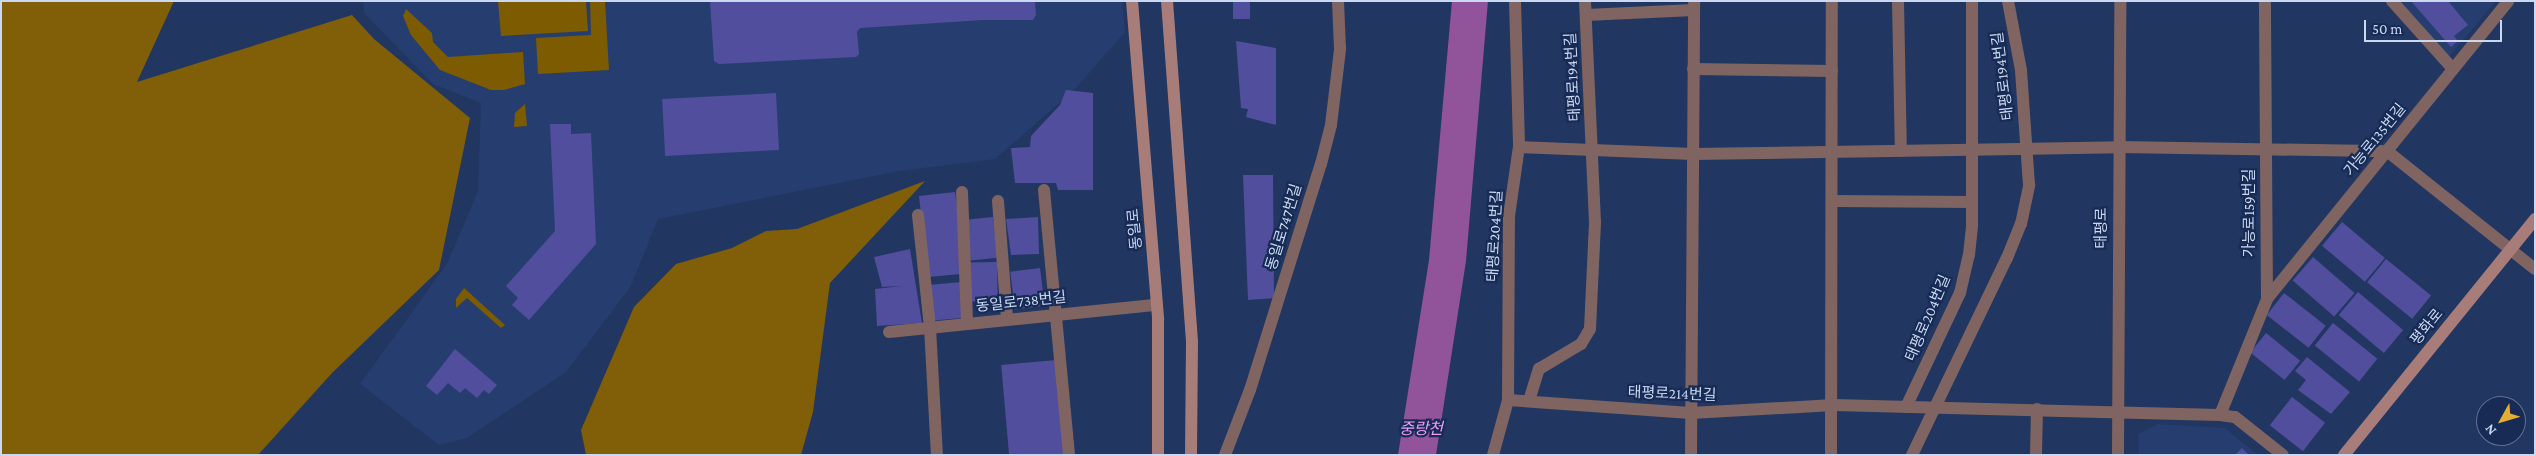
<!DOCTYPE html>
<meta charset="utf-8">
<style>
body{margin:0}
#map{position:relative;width:2536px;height:456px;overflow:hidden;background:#213660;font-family:"Crimson Pro","Noto Sans KR",serif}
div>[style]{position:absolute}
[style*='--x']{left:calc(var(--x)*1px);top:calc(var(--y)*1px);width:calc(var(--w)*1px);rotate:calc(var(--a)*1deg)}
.built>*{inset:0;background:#263e6f}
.green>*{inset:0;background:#7d5b01}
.forest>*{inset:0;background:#815e08}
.water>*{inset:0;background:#915399}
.building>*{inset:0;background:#524e9e;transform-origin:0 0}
.street>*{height:12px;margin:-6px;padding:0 6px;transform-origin:6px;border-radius:6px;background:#7f6462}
.secondary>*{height:12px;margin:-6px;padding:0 6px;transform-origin:6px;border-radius:6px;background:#a77c79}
span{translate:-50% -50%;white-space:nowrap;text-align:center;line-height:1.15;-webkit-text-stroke:4.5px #172b55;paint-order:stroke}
.street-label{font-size:15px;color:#cad8f2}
.water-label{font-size:16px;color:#f09cfa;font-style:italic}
.frame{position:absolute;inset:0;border:2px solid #cad8f2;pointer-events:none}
.north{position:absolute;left:2476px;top:396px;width:50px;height:50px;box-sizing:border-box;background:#172b55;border:1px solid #5f7094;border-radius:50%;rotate:231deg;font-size:14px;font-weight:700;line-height:20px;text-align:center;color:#cad8f2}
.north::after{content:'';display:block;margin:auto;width:18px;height:22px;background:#e4ae35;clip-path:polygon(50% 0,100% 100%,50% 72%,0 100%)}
.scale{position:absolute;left:2364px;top:20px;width:138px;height:22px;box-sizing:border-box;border:2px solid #cad8f2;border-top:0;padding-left:6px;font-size:15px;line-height:18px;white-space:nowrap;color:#cad8f2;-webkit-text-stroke:4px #172b55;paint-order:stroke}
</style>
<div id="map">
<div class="built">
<div style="clip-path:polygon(363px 1px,1122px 1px,1125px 32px,1074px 90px,995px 159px,899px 171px,658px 219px,631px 286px,566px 372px,467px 438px,439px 445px,360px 384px,447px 264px,478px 191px,481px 103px,433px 84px,364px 13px)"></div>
<div style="clip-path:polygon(2398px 1px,2496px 1px,2448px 58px)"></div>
<div style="clip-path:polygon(2158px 424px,2225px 428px,2258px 455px,2139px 455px,2138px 434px)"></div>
</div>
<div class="green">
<div style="clip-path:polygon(498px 1px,586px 1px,588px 31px,501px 36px)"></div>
<div style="clip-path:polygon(590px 1px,605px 1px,609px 70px,538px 74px,536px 38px,591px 35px)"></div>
<div style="clip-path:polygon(406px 9px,432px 33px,433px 42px,448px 57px,523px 52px,525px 84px,504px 90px,491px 90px,440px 70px,411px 35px,403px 16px)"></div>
<div style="clip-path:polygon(525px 104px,527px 126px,514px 127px,515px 113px)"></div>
<div style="clip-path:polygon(464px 288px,505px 325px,501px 328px,467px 298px,456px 308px,456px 299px)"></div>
</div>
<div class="forest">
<div style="clip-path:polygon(1px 1px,174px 1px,137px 82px,352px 15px,374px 39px,470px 118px,439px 270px,332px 373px,258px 455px,1px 455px)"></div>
<div style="clip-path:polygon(925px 181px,830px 283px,813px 412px,801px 455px,586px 455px,581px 430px,634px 307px,676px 264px,732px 248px,766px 231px,797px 229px)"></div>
</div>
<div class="water">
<div style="clip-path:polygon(1452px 1px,1488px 1px,1466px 261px,1436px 455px,1398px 455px,1429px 260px)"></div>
</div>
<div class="building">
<div style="clip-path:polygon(710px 1px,1035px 1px,1036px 15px,1033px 20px,983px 20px,860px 28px,857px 32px,859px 54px,856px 57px,719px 64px,714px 61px)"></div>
<div style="left:1233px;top:1px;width:17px;height:18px"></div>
<div style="clip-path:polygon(2411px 1px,2448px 1px,2468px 25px,2454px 36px,2458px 41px,2451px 47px)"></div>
<div style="clip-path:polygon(1236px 41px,1276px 48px,1276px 125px,1246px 117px,1248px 109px,1241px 108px)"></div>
<div style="clip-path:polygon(1066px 90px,1093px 93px,1093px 190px,1058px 190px,1056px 183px,1015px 183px,1011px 148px,1030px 147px,1031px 136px,1060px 105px)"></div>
<div style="left:776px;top:93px;width:57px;height:114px;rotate:87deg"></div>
<div style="clip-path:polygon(550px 124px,571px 124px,571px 134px,591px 133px,596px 244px,529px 320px,512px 305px,518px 298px,506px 286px,555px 231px)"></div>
<div style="clip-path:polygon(1243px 175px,1273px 175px,1274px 298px,1248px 300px)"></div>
<div style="clip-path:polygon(955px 192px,960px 229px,961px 274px,928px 277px,919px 196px)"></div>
<div style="left:993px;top:217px;width:41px;height:27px;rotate:84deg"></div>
<div style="clip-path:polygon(1038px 217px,1039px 254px,1011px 255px,1006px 219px)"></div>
<div style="left:2342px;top:222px;width:56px;height:31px;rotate:40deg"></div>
<div style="clip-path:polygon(910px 249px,922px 323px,877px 326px,875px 289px,902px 286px,882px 287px,874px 257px)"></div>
<div style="left:2313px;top:257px;width:55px;height:31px;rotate:41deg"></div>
<div style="left:2386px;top:259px;width:58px;height:30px;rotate:39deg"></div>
<div style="left:997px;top:262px;width:39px;height:29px;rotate:89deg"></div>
<div style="left:1040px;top:268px;width:38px;height:30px;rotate:83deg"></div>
<div style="left:961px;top:282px;width:36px;height:33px;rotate:85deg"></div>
<div style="left:2358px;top:292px;width:59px;height:30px;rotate:40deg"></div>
<div style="left:2284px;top:293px;width:53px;height:28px;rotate:38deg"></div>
<div style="left:2333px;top:323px;width:57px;height:29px;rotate:39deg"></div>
<div style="left:2266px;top:333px;width:44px;height:25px;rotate:39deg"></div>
<div style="clip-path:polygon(455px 349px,497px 385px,489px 394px,484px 390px,477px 398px,465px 388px,460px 393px,448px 383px,437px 395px,426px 386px)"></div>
<div style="clip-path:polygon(2307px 357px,2350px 392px,2331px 414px,2298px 390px,2306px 380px,2295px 371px)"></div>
<div style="left:1057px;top:360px;width:95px;height:56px;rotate:85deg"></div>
<div style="left:2292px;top:397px;width:42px;height:36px;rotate:38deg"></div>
<div style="clip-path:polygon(2242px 448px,2249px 455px,2235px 455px)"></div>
</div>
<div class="street">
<div style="--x:1515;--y:1;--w:146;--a:88.4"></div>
<div style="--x:1898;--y:1;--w:150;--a:88.9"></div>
<div style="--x:2392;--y:1;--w:91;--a:48.1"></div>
<div style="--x:1586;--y:15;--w:108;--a:-2.7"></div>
<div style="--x:1693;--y:69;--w:139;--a:0.8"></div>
<div style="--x:1044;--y:190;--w:266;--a:84.6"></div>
<div style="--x:962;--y:192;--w:132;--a:87.8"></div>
<div style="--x:998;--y:201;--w:118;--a:85.6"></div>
<div style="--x:1833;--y:201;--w:139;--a:0.4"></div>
<div style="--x:918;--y:215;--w:113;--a:83.9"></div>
<div style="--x:930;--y:327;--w:128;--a:86.9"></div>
<div style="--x:2267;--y:299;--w:383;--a:-51"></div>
<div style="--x:889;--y:332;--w:269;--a:-5.8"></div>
<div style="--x:1508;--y:400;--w:183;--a:4.1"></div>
<div style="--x:1691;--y:413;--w:143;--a:-3.2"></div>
<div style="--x:1834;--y:405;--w:386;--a:1.5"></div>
<div style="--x:2220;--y:415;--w:15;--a:8"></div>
<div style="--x:2235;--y:417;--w:61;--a:38.4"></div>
<div style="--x:1529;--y:401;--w:34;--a:-73"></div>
<div style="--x:1539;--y:369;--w:49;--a:-30.8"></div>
<div style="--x:1581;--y:344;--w:17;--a:-59"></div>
<div style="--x:1590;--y:329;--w:107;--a:-87.3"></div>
<div style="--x:1595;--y:222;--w:221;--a:-92.6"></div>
<div style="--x:1906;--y:407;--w:126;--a:-64.7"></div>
<div style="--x:1960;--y:293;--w:39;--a:-77"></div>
<div style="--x:1969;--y:255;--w:30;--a:-84"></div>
<div style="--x:1972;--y:225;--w:224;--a:-90"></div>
<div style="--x:2220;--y:415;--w:125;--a:-67.9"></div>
<div style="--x:2267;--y:299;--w:298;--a:-90.4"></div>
<div style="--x:1225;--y:455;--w:70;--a:-69"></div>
<div style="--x:1250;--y:390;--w:237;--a:-72.6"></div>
<div style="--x:1321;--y:164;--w:40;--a:-75.6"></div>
<div style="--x:1331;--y:125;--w:77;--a:-83.2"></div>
<div style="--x:1340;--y:49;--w:48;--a:-92.4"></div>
<div style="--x:1493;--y:455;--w:57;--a:-74.7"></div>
<div style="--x:1508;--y:400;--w:184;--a:-89.7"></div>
<div style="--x:1509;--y:216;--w:70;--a:-81.8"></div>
<div style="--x:1519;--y:147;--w:174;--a:2.3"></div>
<div style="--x:1693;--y:154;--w:426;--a:-0.9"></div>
<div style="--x:2119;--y:147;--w:268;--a:0.9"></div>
<div style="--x:2387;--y:151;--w:189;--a:38.6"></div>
<div style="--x:1691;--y:455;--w:454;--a:-89.6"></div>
<div style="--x:1831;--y:455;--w:454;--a:-89.9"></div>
<div style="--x:1912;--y:455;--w:219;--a:-64.3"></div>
<div style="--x:2007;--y:258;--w:37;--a:-68"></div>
<div style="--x:2021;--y:224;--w:40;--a:-78"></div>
<div style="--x:2029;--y:185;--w:115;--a:-94"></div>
<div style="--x:2021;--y:70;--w:70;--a:-100.7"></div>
<div style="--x:2036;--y:455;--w:46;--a:-88.8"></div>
<div style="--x:2118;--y:455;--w:454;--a:-89.7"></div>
</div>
<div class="secondary">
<div style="--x:1132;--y:1;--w:320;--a:85.3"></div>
<div style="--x:1158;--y:320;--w:135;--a:90"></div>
<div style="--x:1167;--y:1;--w:341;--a:85.8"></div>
<div style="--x:1192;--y:341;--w:114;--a:90.5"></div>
<div style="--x:2344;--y:455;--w:304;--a:-51"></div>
</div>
<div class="street-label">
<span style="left:2003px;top:76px;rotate:-97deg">태평로194번길</span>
<span style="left:1573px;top:77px;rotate:-93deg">태평로194번길</span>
<span style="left:2375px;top:140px;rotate:-51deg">가능로135번길</span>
<span style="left:2250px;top:213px;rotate:-90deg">가능로159번길</span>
<span style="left:1284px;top:227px;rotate:-73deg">동일로747번길</span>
<span style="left:2102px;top:228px;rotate:-90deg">태평로</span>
<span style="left:1135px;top:229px;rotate:-95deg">동일로</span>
<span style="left:1495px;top:236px;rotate:-87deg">태평로204번길</span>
<span style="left:1021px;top:302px;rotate:-6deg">동일로738번길</span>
<span style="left:1928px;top:318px;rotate:-67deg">태평로204번길</span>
<span style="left:2427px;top:327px;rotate:-51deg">평화로</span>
<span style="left:1672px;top:394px;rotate:2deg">태평로214번길</span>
</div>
<div class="water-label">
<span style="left:1421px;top:429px">중랑천</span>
</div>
<div class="frame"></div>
<div class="north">N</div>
<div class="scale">50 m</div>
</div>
